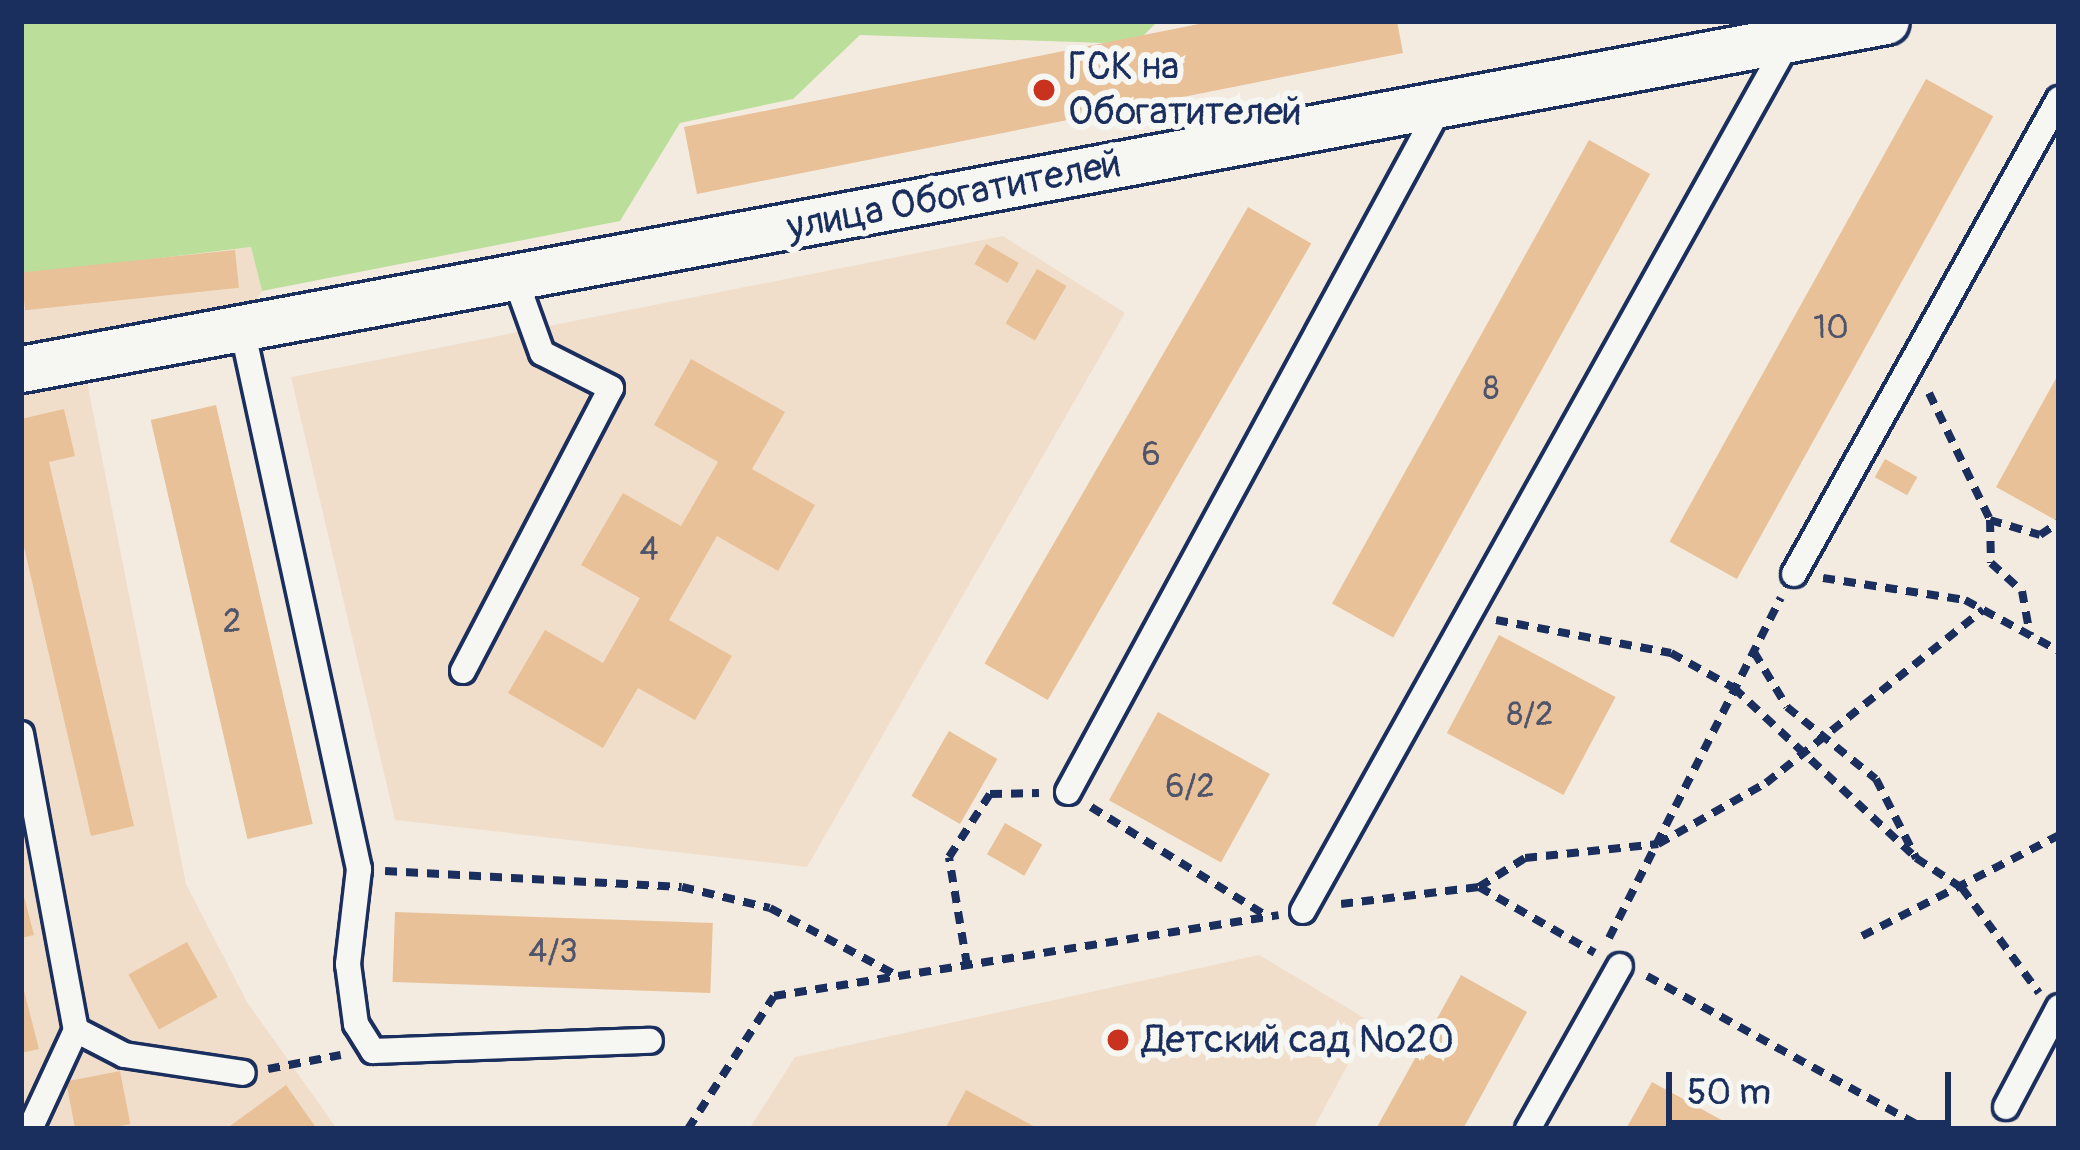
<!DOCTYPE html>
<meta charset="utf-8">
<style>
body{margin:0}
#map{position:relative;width:2080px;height:1150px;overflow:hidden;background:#f3ebe0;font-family:Pangolin,sans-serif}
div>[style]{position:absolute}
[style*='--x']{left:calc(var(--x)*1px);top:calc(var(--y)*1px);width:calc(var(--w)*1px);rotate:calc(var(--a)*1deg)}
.built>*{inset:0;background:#f0deca}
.green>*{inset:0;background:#bbdf9a}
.building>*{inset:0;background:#e8c198;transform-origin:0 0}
.path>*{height:8px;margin-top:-4px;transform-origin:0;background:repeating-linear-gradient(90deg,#1b2f5e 0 12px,transparent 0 21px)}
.roads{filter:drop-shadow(3px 0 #1b2f5e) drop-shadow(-3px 0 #1b2f5e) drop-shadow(0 3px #1b2f5e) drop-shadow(0 -3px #1b2f5e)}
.service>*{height:24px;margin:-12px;padding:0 12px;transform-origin:12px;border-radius:12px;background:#f6f6f2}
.minor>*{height:45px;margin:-22.5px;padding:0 22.5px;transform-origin:22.5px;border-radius:22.5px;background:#f6f6f2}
.dots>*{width:33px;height:33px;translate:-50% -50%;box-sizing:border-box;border:6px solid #f6f6f2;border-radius:50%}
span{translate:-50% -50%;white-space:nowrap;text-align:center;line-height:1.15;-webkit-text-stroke:12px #f6f6f2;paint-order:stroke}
.number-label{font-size:33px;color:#4e546c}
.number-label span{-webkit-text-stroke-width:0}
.poi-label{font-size:39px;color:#1b2f5e}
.left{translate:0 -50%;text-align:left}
.street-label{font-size:39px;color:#1b2f5e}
.frame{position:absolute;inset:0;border:24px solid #1b2f5e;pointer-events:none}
.scale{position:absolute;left:1666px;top:1072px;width:285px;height:54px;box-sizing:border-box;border:6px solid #1b2f5e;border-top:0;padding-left:15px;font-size:36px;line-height:42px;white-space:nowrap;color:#1b2f5e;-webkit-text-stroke:9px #f6f6f2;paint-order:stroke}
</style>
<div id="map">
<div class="built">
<div style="clip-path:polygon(1003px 236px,1125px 313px,807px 867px,395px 820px,291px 377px)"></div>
<div style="clip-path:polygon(251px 247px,262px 291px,250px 309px,78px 336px,186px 884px,247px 1002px,337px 1129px,21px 1129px,21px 275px)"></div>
<div style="clip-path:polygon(1259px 955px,1371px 1022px,1313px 1129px,749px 1129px,795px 1057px)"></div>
</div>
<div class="green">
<div style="clip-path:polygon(21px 21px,1158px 21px,1135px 44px,860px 35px,793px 99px,680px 123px,620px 221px,262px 291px,251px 247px,21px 275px)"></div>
</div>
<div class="building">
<div style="clip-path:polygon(1214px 21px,1397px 21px,1403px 53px,697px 194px,684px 127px)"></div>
<div style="left:1926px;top:79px;width:77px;height:529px;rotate:29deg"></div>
<div style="left:1589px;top:140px;width:70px;height:530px;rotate:29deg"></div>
<div style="left:1248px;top:207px;width:73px;height:527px;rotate:30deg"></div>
<div style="left:986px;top:244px;width:38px;height:23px;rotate:30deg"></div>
<div style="left:235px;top:250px;width:38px;height:215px;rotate:84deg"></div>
<div style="left:1037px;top:269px;width:34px;height:63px;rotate:30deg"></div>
<div style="clip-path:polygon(691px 359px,785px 412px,752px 469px,815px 505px,778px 571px,717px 536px,669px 620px,732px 656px,695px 720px,638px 688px,603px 748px,508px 693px,545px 630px,603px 663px,640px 598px,581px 565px,623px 493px,681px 526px,718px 462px,654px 425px)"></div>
<div style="clip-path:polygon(2059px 373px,2059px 522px,1996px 487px)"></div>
<div style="left:216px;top:405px;width:430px;height:67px;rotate:77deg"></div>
<div style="clip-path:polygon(64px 409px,75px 456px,49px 462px,134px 826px,91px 836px,21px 534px,21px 419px)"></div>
<div style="left:1885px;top:459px;width:37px;height:21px;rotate:29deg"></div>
<div style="left:1499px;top:635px;width:132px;height:111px;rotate:28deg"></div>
<div style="left:1158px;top:712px;width:128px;height:101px;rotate:29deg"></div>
<div style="left:949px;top:731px;width:56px;height:75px;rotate:30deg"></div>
<div style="left:1005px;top:823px;width:43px;height:36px;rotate:30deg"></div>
<div style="clip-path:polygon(21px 885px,34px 935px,21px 938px)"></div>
<div style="left:395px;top:912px;width:318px;height:70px;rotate:2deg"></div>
<div style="left:187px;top:942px;width:63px;height:67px;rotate:61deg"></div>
<div style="clip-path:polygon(1461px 975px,1527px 1012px,1463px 1129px,1376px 1129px)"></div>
<div style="clip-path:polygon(21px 979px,39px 1049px,21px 1053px)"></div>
<div style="left:120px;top:1071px;width:54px;height:55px;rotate:79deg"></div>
<div style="clip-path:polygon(1652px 1082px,1738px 1129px,1626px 1129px)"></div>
<div style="clip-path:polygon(286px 1085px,317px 1129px,226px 1129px)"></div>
<div style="clip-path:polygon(966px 1090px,1039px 1129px,945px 1129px)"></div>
</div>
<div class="path">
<div style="--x:1929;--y:393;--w:141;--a:64.3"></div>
<div style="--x:1990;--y:520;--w:43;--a:88.7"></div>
<div style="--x:1991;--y:563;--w:42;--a:42.1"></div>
<div style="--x:2022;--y:591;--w:45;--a:79.7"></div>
<div style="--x:1990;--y:520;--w:52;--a:16.7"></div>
<div style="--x:2040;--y:535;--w:23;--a:-34"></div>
<div style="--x:1823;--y:578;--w:144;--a:8.8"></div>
<div style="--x:1965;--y:600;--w:107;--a:28.5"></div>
<div style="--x:1496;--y:620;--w:178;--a:10.7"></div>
<div style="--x:1671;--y:653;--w:72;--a:29.1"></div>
<div style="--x:1734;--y:688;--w:249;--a:43"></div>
<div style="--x:1754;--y:652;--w:64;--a:59"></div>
<div style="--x:1787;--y:707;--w:114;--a:39"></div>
<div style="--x:1876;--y:779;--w:89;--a:63.1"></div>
<div style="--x:1916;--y:858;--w:55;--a:33.1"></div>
<div style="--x:1962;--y:888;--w:130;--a:53.7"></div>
<div style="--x:1091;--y:807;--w:207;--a:31.8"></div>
<div style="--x:385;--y:871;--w:297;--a:3.1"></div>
<div style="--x:682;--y:887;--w:90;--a:13.4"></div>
<div style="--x:770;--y:908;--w:143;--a:28"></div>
<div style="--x:1479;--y:887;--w:54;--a:-32.2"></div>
<div style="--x:1525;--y:858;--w:134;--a:-6"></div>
<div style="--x:1658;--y:844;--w:124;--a:-29.5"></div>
<div style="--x:1766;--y:783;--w:278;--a:-38.6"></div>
<div style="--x:1341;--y:904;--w:139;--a:-7"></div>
<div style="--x:1479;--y:887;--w:133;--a:29.6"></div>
<div style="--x:1862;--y:936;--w:221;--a:-27.1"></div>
<div style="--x:1609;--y:938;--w:381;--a:-63.2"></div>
<div style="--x:967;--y:965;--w:109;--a:-99.5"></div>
<div style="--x:949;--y:857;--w:75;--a:-56.9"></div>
<div style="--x:990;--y:794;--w:49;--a:-1.2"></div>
<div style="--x:1647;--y:976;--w:317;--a:28.8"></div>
<div style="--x:268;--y:1069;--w:74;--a:-10.9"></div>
<div style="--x:688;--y:1129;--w:158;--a:-57.1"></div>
<div style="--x:774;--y:996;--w:511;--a:-9.11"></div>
</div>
<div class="roads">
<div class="service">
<div style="--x:242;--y:328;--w:554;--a:77.8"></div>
<div style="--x:359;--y:869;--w:96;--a:96.6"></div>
<div style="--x:348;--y:964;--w:61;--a:82.4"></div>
<div style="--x:356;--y:1024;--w:32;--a:58"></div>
<div style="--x:373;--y:1051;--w:277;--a:-2.1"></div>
<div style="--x:1794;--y:574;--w:544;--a:-60.84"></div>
<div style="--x:463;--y:671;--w:319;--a:-62.4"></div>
<div style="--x:611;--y:388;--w:77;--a:-153.1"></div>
<div style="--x:542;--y:353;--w:80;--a:-109.8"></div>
<div style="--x:21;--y:734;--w:301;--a:79.5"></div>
<div style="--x:76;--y:1030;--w:109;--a:114.9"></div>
<div style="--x:1068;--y:792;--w:782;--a:-61.5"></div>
<div style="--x:1303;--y:911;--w:997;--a:-60.84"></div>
<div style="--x:76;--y:1030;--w:54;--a:27.5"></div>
<div style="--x:124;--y:1055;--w:120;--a:8.6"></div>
<div style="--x:2006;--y:1107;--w:113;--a:-62.1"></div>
<div style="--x:1528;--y:1129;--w:187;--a:-60.6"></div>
</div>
<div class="minor">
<div style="--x:21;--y:369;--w:1897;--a:-10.57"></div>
</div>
</div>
<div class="dots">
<div style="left:1044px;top:90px;background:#c8321e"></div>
<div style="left:1118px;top:1040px;background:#c8321e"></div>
</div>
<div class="number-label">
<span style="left:1831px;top:328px">10</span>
<span style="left:1491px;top:389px">8</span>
<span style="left:1151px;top:455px">6</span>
<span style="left:649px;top:550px">4</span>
<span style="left:232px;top:622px">2</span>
<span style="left:1530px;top:715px">8/2</span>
<span style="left:1190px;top:787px">6/2</span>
<span style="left:553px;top:952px">4/3</span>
</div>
<div class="poi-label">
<span class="left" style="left:1068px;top:90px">ГСК на<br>Обогатителей</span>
<span class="left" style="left:1142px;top:1040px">Детский сад №20</span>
</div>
<div class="street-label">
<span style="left:954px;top:196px;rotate:-11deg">улица Обогатителей</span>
</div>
<div class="frame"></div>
<div class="scale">50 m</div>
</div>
